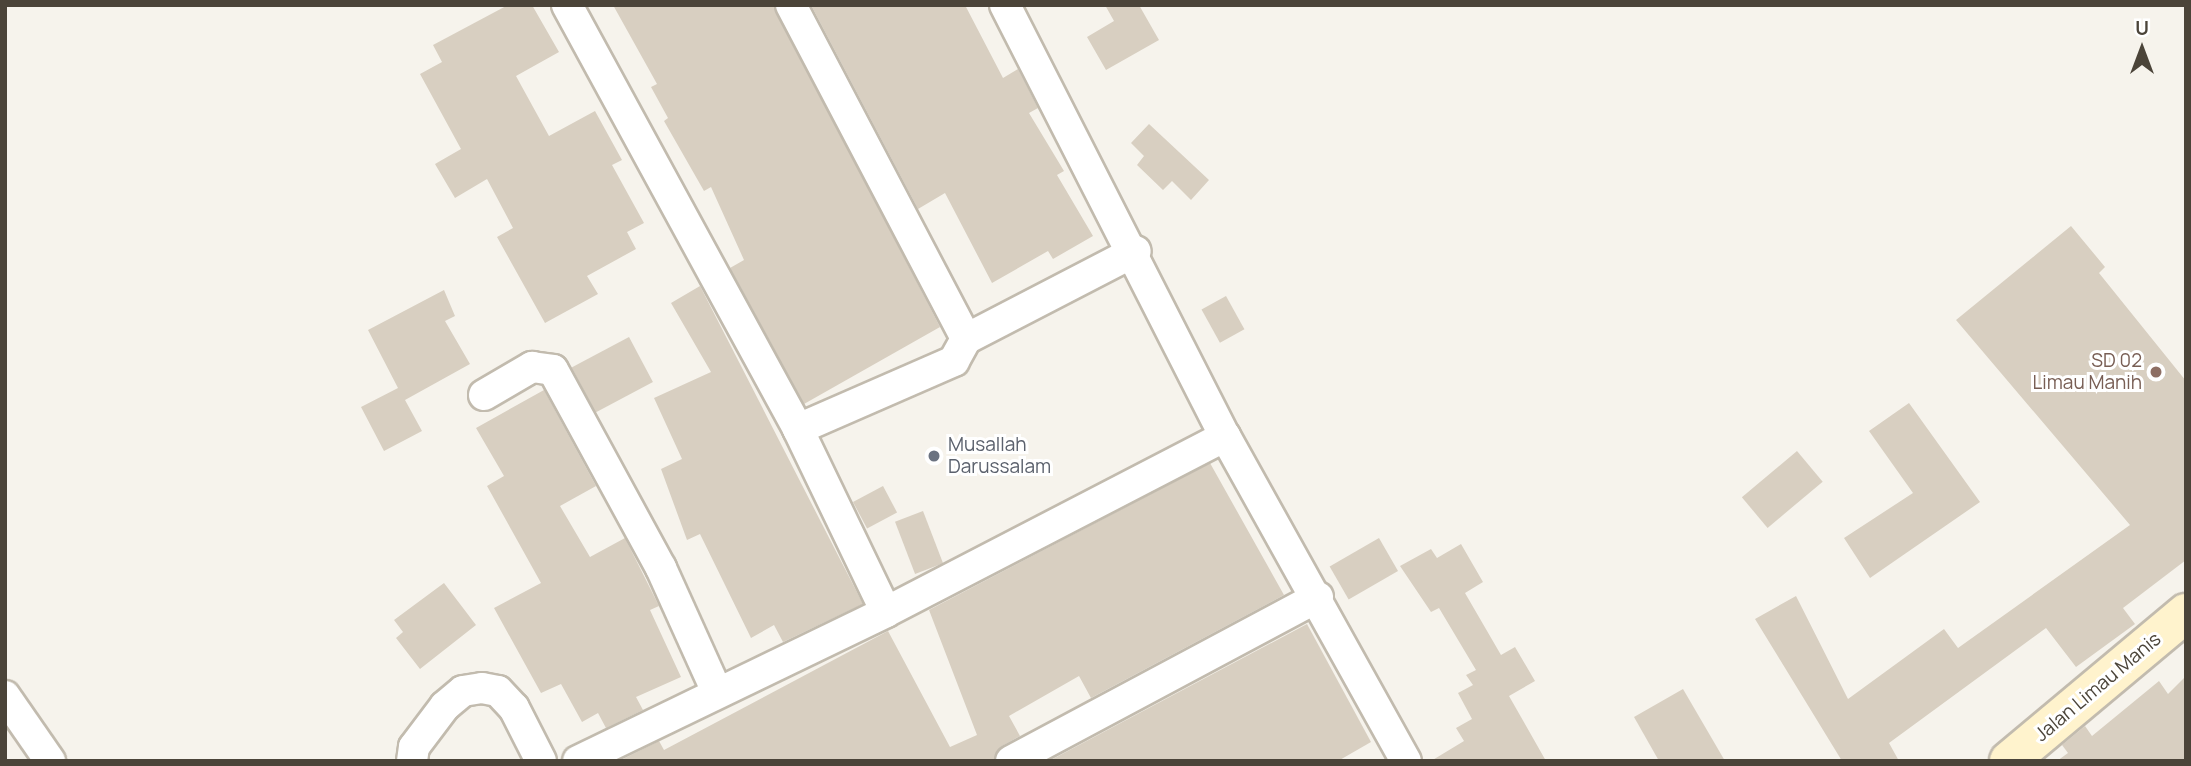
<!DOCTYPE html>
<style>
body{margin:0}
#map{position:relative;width:2191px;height:766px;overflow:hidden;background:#f6f3ec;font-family:Manrope,sans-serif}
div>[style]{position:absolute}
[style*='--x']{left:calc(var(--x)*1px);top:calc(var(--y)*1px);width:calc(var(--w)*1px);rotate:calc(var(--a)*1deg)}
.building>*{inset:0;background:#d8cfc1;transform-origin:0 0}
.roads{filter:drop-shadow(2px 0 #c2bbae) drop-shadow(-2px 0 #c2bbae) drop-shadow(0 2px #c2bbae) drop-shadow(0 -2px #c2bbae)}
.street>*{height:30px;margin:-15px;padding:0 15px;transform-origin:15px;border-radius:15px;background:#fff}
.secondary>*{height:38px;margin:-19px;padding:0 19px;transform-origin:19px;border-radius:19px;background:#fff3cd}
.dots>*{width:19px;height:19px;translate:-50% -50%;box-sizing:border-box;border:4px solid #fff;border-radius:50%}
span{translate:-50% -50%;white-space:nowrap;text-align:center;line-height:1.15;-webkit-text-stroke:6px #fff;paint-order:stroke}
.education-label{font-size:19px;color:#785e54}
.right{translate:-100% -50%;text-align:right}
.worship-label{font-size:19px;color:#5b616d}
.left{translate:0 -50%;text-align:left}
.street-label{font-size:19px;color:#4b4439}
.frame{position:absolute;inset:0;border:7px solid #4b4439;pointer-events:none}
.north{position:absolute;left:2107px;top:14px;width:70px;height:70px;-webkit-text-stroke:5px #fff;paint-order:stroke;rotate:0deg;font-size:19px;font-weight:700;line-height:28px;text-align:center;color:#4b4439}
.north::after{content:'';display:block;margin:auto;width:24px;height:32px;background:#4b4439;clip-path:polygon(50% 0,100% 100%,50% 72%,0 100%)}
</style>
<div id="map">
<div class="building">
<div style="clip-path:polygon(508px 5px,532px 5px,559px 52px,516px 76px,549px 136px,595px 111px,622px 160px,612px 165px,644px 223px,627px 232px,636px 249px,587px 276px,598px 294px,545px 323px,497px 237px,513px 228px,487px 179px,455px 198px,435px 164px,461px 149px,420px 74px,442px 62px,433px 45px)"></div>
<div style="clip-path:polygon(613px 5px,774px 5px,940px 327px,804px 404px,730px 268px,744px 260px,711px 187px,704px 191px,664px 121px,668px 118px,651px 87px,657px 84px)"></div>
<div style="clip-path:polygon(811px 5px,965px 5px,1003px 78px,1018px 69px,1038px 108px,1029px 113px,1064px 171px,1057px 175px,1093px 236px,1053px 259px,1048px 251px,992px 283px,945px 193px,918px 209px)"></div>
<div style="clip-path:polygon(1105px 5px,1139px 5px,1159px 40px,1106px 70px,1087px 37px,1114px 21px)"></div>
<div style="clip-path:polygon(1149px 124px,1209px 180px,1191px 200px,1172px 181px,1163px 190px,1137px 165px,1144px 156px,1131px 143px)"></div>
<div style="clip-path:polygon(2071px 226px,2105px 267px,2099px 273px,2186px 381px,2186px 560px,2123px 608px,2135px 624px,2076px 667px,2046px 628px,1889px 743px,1899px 761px,1842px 761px,1755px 619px,1796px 596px,1848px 699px,1944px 629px,1958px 648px,2130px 525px,1956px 320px)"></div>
<div style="clip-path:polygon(700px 286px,863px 604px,783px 642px,774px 625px,751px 638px,700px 534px,687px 540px,661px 469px,682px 459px,654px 398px,711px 372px,671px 303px)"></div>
<div style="clip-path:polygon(444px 290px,455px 316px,445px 321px,470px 364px,405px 400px,422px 431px,384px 451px,361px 407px,398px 388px,368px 330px)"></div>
<div style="left:1226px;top:296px;width:38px;height:28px;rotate:61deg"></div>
<div style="left:629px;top:337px;width:51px;height:65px;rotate:62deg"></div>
<div style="clip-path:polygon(544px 390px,596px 486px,560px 506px,590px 557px,625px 538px,659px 606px,650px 610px,681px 677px,636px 697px,643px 710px,606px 728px,598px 713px,582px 722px,561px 684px,541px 693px,494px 608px,541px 583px,487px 486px,504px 476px,476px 428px)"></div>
<div style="clip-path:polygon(1909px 403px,1980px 502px,1870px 578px,1844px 538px,1913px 493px,1869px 431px)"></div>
<div style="left:1797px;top:451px;width:40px;height:72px;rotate:50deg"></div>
<div style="clip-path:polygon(1210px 463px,1284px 595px,1091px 698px,1079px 676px,1009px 716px,1020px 736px,1002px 746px,994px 761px,623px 759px,659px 741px,664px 750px,888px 631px,950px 747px,977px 735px,929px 610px)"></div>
<div style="left:883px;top:486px;width:30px;height:34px;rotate:62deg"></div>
<div style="left:923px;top:511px;width:56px;height:30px;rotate:69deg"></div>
<div style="left:1379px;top:538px;width:38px;height:57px;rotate:60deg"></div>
<div style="clip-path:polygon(1461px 544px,1483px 582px,1465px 593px,1501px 655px,1515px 647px,1535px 681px,1509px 696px,1546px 761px,1431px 761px,1464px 741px,1456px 728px,1472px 719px,1458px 693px,1473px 685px,1466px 675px,1476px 670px,1439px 608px,1431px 612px,1400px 566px,1431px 549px,1437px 558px)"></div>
<div style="clip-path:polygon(444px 583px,476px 625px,420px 669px,396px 638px,403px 632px,394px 620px)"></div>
<div style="clip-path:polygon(1307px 624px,1371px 742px,1338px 761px,1049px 761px)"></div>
<div style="clip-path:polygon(2186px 676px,2186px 761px,2057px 761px,2068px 753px,2062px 745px,2085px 726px,2092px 736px,2159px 681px,2168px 694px)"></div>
<div style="clip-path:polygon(1683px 689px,1725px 761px,1659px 761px,1634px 717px)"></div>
</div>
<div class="roads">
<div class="street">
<div style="--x:567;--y:5;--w:483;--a:61.4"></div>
<div style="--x:798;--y:429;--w:203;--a:64.3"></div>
<div style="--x:886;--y:612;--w:382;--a:-27.4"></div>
<div style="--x:791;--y:5;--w:377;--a:62.3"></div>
<div style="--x:966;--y:339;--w:25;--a:119"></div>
<div style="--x:954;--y:361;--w:170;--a:156.4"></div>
<div style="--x:1005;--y:5;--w:484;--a:63"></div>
<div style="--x:1225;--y:436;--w:372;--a:60.9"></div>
<div style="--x:966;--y:339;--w:191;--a:-27.4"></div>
<div style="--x:484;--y:395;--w:56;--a:-30.3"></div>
<div style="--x:532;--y:367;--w:21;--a:8"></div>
<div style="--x:553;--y:370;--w:226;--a:61.4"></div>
<div style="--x:661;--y:568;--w:136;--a:65.7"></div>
<div style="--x:5;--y:696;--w:79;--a:55.3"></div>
<div style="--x:412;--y:761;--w:14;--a:-82"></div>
<div style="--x:414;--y:747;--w:51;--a:-52.9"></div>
<div style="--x:445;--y:706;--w:23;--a:-40"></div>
<div style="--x:463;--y:691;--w:19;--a:-9"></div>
<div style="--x:482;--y:688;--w:16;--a:11"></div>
<div style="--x:498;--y:691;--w:23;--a:47"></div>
<div style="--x:514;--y:708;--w:59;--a:63"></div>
<div style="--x:578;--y:761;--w:342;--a:-25.8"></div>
<div style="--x:1011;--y:761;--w:348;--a:-28.1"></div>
</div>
<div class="secondary">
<div style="--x:2009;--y:761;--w:231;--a:-39.9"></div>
</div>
</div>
<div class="dots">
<div style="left:2156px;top:372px;background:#8d6e63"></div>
<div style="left:934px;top:456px;background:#6b7280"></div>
</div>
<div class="education-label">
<span class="right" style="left:2142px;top:372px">SD 02<br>Limau Manih</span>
</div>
<div class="worship-label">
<span class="left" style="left:948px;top:456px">Musallah<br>Darussalam</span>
</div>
<div class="street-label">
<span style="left:2098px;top:687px;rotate:-40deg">Jalan Limau Manis</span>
</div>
<div class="frame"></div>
<div class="north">U</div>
</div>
